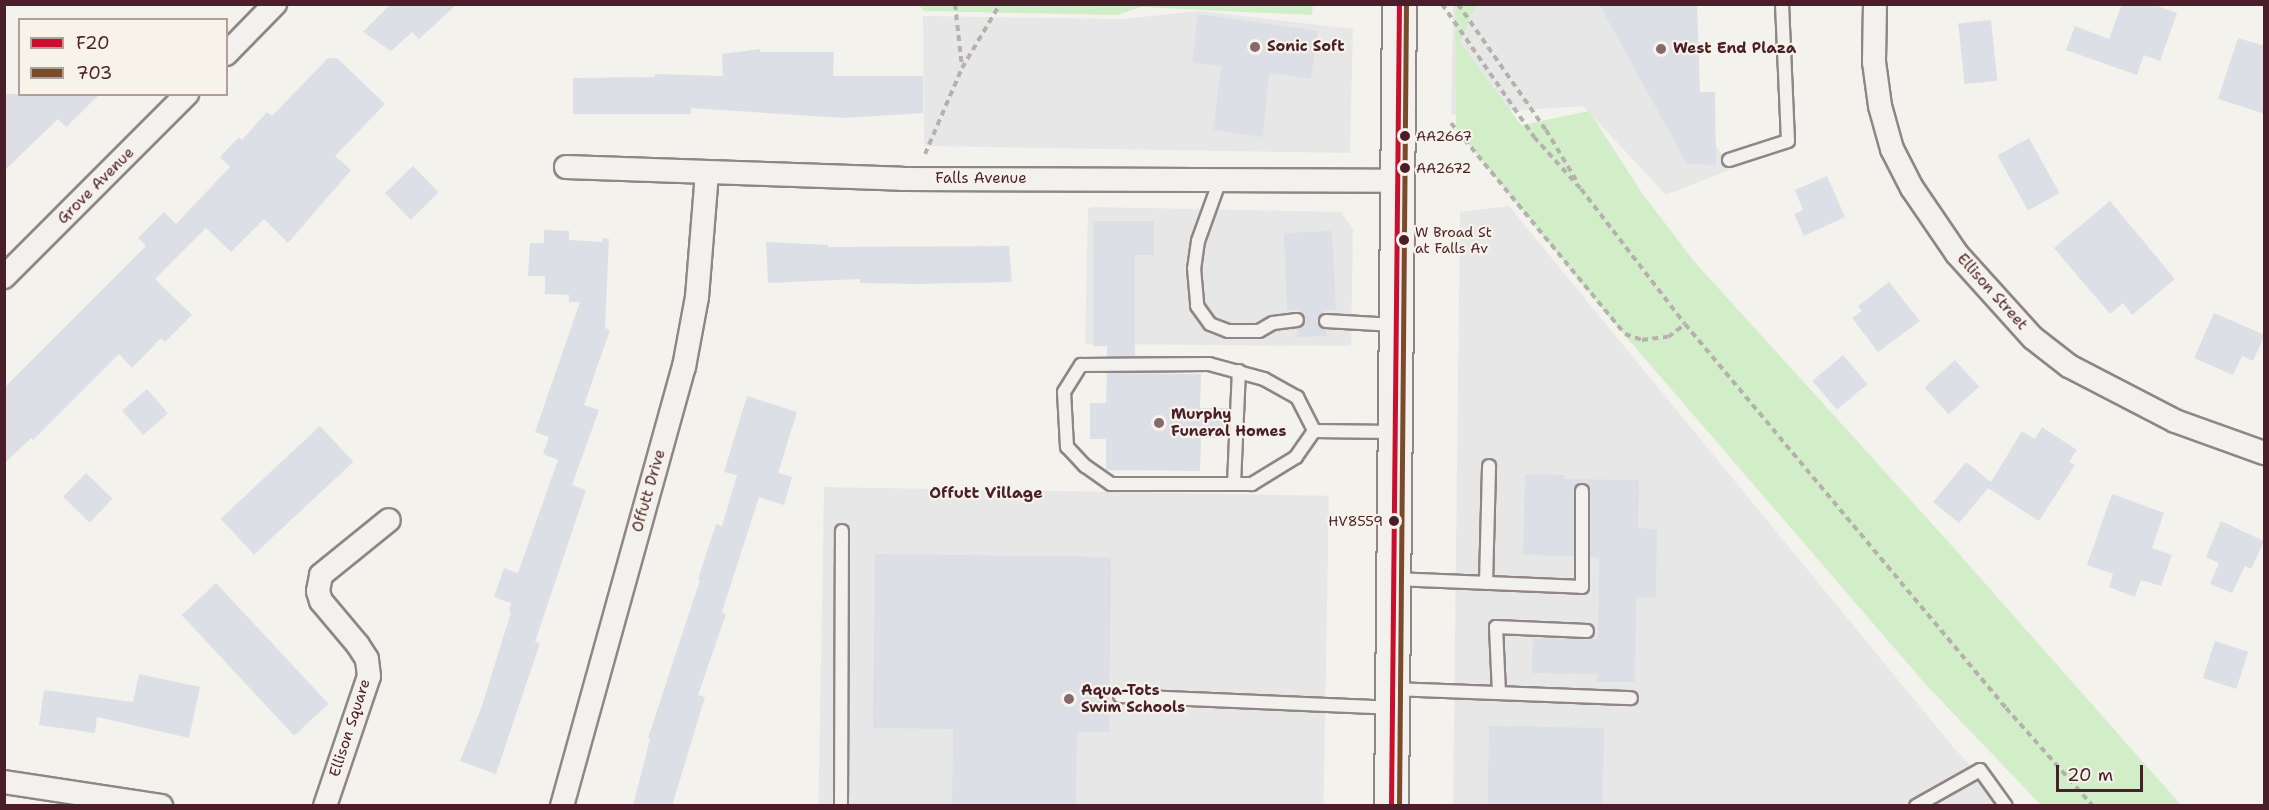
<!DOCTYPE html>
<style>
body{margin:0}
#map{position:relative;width:2269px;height:810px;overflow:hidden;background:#f4f2ec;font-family:"Shantell Sans",sans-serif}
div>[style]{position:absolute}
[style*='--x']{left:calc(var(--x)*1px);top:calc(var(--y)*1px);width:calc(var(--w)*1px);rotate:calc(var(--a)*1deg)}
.built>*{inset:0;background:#e8e7e8;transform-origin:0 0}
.green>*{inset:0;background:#d2eec9}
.building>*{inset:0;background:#dcdfe5;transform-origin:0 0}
.path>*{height:4px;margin-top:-2px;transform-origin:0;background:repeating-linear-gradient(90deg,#b6b0ae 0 6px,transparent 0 10.5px)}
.roads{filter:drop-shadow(2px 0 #8f8685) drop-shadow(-2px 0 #8f8685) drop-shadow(0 2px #8f8685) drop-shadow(0 -2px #8f8685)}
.service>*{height:12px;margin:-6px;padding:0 6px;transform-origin:6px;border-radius:6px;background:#f2f1ed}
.minor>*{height:22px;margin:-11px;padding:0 11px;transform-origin:11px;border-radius:11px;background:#f2f1ed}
.primary>*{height:33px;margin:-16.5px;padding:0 16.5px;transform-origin:16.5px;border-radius:16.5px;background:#f2f1ed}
.bus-1>*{height:4.5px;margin:-2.25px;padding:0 2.25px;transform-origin:2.25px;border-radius:2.25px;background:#c8102e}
.bus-2>*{height:4.5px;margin:-2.25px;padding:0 2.25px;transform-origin:2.25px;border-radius:2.25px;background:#7a4b2a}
.dots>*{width:16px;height:16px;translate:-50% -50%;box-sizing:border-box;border:3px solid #f7f3e8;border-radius:50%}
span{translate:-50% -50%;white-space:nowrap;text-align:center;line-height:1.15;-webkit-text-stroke:4.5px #f7f3e8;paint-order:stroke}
.bus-label{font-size:14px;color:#4a1f2b}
.left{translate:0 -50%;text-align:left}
.right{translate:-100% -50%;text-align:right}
.poi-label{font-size:15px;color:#4a1f2b;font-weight:700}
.street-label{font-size:15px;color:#4a1f2b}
.neighbourhood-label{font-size:16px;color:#4a1f2b;font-weight:700}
.frame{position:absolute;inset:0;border:6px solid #4a1f2b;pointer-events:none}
.legend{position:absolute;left:18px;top:18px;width:210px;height:78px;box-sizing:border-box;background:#f7f3e8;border:2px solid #b29e9c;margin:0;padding:8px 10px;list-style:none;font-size:18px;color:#4a1f2b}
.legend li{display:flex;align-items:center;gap:12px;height:30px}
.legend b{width:30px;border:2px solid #b29e9c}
.scale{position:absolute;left:2056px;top:765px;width:87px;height:27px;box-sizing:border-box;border:3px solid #4a1f2b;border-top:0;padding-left:8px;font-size:18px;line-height:21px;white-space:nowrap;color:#4a1f2b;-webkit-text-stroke:4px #f7f3e8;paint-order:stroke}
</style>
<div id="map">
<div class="built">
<div style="clip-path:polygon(1453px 5px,1660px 5px,1696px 115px,1731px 169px,1666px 195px,1583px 106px,1451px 115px)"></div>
<div style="clip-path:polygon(1200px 11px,1353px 29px,1350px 153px,924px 146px,923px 16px,1123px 19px)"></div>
<div style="clip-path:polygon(1509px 206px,1954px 748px,2007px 805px,1453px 806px,1460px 212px)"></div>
<div style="clip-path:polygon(1092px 207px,1341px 212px,1353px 229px,1351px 346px,1085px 344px,1088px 209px)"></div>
<div style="left:824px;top:487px;width:505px;height:319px;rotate:1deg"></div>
</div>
<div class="green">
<div style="clip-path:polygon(919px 5px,1313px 5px,1312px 15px,1141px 7px,1117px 15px,924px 11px)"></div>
<div style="clip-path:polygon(1455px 5px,1476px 5px,1460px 42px,1521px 125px,1589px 111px,1642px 193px,1693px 260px,1945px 538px,2181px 805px,2041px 805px,1927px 686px,1609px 317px,1456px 129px)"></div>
</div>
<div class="building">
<div style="clip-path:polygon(391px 4px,457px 4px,419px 39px,412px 32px,391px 51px,363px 32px)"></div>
<div style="clip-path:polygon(1599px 4px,1697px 4px,1700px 92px,1715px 92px,1716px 165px,1687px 164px)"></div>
<div style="clip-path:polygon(2122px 4px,2152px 4px,2177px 13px,2160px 61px,2144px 55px,2137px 75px,2066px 50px,2075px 26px,2109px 39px)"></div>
<div style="clip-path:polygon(1198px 14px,1318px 31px,1311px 79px,1269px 73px,1263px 137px,1213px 130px,1221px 66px,1192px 63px)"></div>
<div style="left:1991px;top:20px;width:61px;height:33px;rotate:84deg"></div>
<div style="clip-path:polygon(2238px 38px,2265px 46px,2265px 114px,2218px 99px)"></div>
<div style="clip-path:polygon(760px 49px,760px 52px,834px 52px,833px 76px,923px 76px,923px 113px,844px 118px,691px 108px,691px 114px,573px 114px,573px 78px,655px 77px,655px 74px,723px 76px,722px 54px)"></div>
<div style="clip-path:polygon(328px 58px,337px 58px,385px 104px,335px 156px,351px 170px,288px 243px,264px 219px,231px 252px,206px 228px,155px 279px,192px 315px,165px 342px,161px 338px,132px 368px,119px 354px,33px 440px,31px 438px,4px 464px,4px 388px,146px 246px,138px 238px,164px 212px,176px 224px,230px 167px,220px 157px,239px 137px,242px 140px,267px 112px,272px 116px)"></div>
<div style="clip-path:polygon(4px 94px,100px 94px,66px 127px,58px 119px,4px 171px)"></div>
<div style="left:2029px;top:138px;width:63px;height:36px;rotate:61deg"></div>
<div style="left:413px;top:166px;width:37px;height:39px;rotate:46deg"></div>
<div style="clip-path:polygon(1827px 176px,1845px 217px,1804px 236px,1794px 214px,1803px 210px,1795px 190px)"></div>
<div style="clip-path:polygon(2110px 201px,2175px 279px,2132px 315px,2123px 303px,2110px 314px,2054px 248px)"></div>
<div style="clip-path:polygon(1093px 221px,1154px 221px,1154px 255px,1135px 255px,1135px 356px,1107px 357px,1107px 346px,1093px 346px)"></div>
<div style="clip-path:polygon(544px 230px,569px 231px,569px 240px,602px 242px,603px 238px,609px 239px,605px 328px,610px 330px,584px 405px,599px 410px,572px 485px,586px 490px,535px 642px,540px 643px,496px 774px,460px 761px,481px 709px,511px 612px,509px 611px,511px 603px,494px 597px,504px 568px,518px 573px,558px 460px,543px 454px,549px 437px,535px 432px,580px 302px,569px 302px,569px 295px,545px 294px,545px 276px,528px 276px,530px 243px,544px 243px)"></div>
<div style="clip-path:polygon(1332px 231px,1336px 310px,1325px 311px,1318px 320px,1321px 328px,1326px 329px,1327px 336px,1298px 337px,1297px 328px,1302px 326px,1305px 318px,1297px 310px,1287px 310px,1284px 233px)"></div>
<div style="clip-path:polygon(766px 242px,828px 245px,828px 247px,1009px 246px,1012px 282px,916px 284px,860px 283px,860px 279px,768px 283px)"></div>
<div style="clip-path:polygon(1889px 282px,1920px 321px,1878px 352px,1852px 318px,1862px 311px,1858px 306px)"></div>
<div style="clip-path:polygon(2214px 313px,2265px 335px,2253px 361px,2242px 356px,2233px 375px,2194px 358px)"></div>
<div style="left:1843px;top:355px;width:38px;height:40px;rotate:50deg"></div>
<div style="left:1955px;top:360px;width:36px;height:41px;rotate:48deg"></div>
<div style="clip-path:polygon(1107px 373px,1201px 374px,1200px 408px,1228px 408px,1228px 438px,1201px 438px,1200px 471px,1106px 470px,1106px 439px,1090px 439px,1090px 403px,1106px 403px)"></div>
<div style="left:147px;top:389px;width:32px;height:33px;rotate:49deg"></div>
<div style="clip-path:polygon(747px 396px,797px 412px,778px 473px,792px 477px,784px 505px,759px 497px,722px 612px,726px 614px,698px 695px,705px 697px,672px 806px,633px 806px,650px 739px,648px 738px,700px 580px,698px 579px,716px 524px,722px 526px,737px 475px,724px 472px)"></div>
<div style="left:320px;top:426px;width:49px;height:136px;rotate:47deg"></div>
<div style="clip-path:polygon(2042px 427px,2077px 450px,2069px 462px,2075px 465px,2039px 521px,1988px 488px,1959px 523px,1933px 502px,1966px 462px,1991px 482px,2022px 431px,2035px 439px)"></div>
<div style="left:86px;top:473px;width:37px;height:33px;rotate:44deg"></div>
<div style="clip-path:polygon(1525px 474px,1565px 475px,1564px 479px,1639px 480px,1638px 528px,1657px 529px,1656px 598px,1636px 597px,1635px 682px,1596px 682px,1597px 674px,1532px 673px,1533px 638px,1598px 639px,1599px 557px,1590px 557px,1590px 491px,1583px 483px,1577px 484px,1574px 491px,1574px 556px,1523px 555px)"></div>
<div style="clip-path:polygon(2112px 494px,2164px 513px,2152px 548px,2172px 555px,2161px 586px,2141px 580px,2135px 597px,2109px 587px,2113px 574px,2087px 565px)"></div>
<div style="clip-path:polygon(2221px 521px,2264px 541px,2251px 569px,2245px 566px,2232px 593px,2210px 584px,2219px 563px,2206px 557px)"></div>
<div style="clip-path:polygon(875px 554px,1111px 557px,1109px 732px,1077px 732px,1076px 806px,952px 806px,953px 729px,873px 728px)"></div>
<div style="left:216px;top:583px;width:165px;height:47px;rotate:47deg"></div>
<div style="left:2215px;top:641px;width:35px;height:39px;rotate:18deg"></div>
<div style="clip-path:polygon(139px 674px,200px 687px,189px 738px,97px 717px,95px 733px,39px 725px,44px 690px,133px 702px)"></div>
<div style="left:1489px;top:726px;width:115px;height:80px;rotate:1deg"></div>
</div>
<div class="path">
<div style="--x:955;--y:4;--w:63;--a:83.7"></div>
<div style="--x:1014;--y:4;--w:7;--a:0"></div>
<div style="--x:1442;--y:4;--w:162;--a:55.3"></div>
<div style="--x:1534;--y:137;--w:70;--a:47.9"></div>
<div style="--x:1581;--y:189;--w:170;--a:52.4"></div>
<div style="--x:1685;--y:324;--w:500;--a:50.11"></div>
<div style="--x:2006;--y:708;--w:131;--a:48.4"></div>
<div style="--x:1458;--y:4;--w:154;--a:55.1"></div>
<div style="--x:1546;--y:130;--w:58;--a:59"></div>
<div style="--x:1451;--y:123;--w:273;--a:50.5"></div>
<div style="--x:1625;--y:334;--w:18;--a:19"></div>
<div style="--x:1642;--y:340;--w:26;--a:-7"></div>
<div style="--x:1668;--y:337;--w:21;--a:-37"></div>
<div style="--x:925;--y:154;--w:94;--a:-66.7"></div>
<div style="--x:962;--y:68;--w:74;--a:-59.3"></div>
</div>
<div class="roads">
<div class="service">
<div style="--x:1729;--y:160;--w:62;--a:-17.9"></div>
<div style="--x:1788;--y:141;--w:137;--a:-92.5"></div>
<div style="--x:1220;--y:180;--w:65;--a:109.8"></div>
<div style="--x:1198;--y:241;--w:27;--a:98"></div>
<div style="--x:1194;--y:268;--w:38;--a:85"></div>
<div style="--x:1197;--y:306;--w:22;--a:54"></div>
<div style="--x:1210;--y:324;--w:19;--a:21"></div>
<div style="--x:1228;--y:331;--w:31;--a:0"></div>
<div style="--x:1259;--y:331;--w:16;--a:-30"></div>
<div style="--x:1273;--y:323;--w:24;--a:-7"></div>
<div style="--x:1326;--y:321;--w:68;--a:3.4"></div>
<div style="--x:1209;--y:364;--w:57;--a:15.3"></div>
<div style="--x:1264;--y:379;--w:38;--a:29"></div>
<div style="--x:1297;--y:397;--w:38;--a:63"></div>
<div style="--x:1314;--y:431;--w:32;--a:125"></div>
<div style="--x:1296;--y:457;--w:52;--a:148.5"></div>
<div style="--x:1252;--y:484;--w:141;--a:180"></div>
<div style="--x:1111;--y:484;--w:32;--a:-145"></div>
<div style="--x:1085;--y:466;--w:26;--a:-133"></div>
<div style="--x:1067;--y:447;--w:55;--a:-93.1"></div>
<div style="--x:1064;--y:392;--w:32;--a:-58"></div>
<div style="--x:1081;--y:365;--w:128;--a:-0.4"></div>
<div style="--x:1314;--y:431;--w:79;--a:0.7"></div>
<div style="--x:1234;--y:484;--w:113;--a:-87.5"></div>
<div style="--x:1394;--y:579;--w:188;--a:2.4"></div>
<div style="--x:1582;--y:587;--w:96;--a:-90"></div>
<div style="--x:1486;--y:583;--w:117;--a:-88.5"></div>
<div style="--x:1393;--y:689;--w:238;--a:2.2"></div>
<div style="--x:1499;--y:693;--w:66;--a:-92.6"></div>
<div style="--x:1496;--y:627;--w:91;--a:2.5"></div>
<div style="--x:1120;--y:696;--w:271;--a:2.5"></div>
<div style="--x:841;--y:806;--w:275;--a:-89.8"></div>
<div style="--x:1916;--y:806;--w:73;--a:-29.4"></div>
<div style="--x:1980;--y:770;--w:44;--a:54.2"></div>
</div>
<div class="minor">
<div style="--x:1875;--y:4;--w:58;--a:91"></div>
<div style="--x:1874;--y:62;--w:44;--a:82.2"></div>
<div style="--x:1880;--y:106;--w:45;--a:74.4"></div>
<div style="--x:1892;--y:149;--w:44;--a:62.9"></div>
<div style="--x:1912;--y:188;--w:80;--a:55.7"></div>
<div style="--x:1957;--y:254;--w:113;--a:47.9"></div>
<div style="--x:2033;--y:338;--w:46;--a:37.9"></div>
<div style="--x:2069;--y:366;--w:119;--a:27.4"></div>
<div style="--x:2175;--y:421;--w:95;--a:19.8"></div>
<div style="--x:226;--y:54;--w:70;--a:-45.6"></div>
<div style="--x:566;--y:167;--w:336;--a:2"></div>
<div style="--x:902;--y:179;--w:495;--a:0.2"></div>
<div style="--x:4;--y:277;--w:259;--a:-45"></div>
<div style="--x:4;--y:782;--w:159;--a:8.7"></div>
<div style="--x:325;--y:806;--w:137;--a:-71.3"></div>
<div style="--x:369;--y:676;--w:17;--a:-97"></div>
<div style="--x:367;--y:659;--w:17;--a:-123"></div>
<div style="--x:358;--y:645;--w:57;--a:-130.1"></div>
<div style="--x:321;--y:601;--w:10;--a:-107"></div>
<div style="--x:318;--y:591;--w:16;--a:-79"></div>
<div style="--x:321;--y:575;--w:87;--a:-39"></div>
<div style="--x:562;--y:806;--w:456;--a:-74.5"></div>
<div style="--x:684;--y:367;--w:71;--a:-79.5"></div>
<div style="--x:697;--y:297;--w:125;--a:-85.4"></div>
</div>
<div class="primary">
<div style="--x:1391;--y:806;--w:802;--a:-89.43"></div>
</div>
</div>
<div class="bus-1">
<div style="--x:1391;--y:806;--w:802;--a:-89.43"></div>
</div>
<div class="bus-2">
<div style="--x:1399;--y:806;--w:802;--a:-89.5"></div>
</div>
<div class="dots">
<div style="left:1255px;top:47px;background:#86696f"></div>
<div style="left:1661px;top:49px;background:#86696f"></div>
<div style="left:1405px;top:136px;background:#4a1f2b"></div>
<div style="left:1405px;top:168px;background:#4a1f2b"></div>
<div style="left:1404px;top:240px;background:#4a1f2b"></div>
<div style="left:1159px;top:423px;background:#86696f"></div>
<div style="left:1394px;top:521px;background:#4a1f2b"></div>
<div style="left:1069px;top:699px;background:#86696f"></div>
</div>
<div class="bus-label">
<span class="left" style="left:1416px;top:136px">AA2667</span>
<span class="left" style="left:1416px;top:168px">AA2672</span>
<span class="left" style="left:1415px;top:240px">W Broad St<br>at Falls Av</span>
<span class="right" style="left:1383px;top:521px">HV8559</span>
</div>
<div class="poi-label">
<span class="left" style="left:1267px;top:47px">Sonic Soft</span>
<span class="left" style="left:1673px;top:49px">West End Plaza</span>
<span class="left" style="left:1171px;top:423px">Murphy<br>Funeral Homes</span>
<span class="left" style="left:1081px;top:699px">Aqua-Tots<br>Swim Schools</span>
</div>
<div class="street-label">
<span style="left:981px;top:179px">Falls Avenue</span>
<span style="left:96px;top:186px;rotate:-45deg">Grove Avenue</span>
<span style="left:1992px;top:292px;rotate:48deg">Ellison Street</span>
<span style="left:649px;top:491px;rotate:-74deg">Offutt Drive</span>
<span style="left:350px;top:728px;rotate:-72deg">Ellison Square</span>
</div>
<div class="neighbourhood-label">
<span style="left:986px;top:493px">Offutt Village</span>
</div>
<div class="frame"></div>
<ul class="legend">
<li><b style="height:8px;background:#c8102e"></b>F20</li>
<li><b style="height:8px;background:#7a4b2a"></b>703</li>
</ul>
<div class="scale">20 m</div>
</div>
